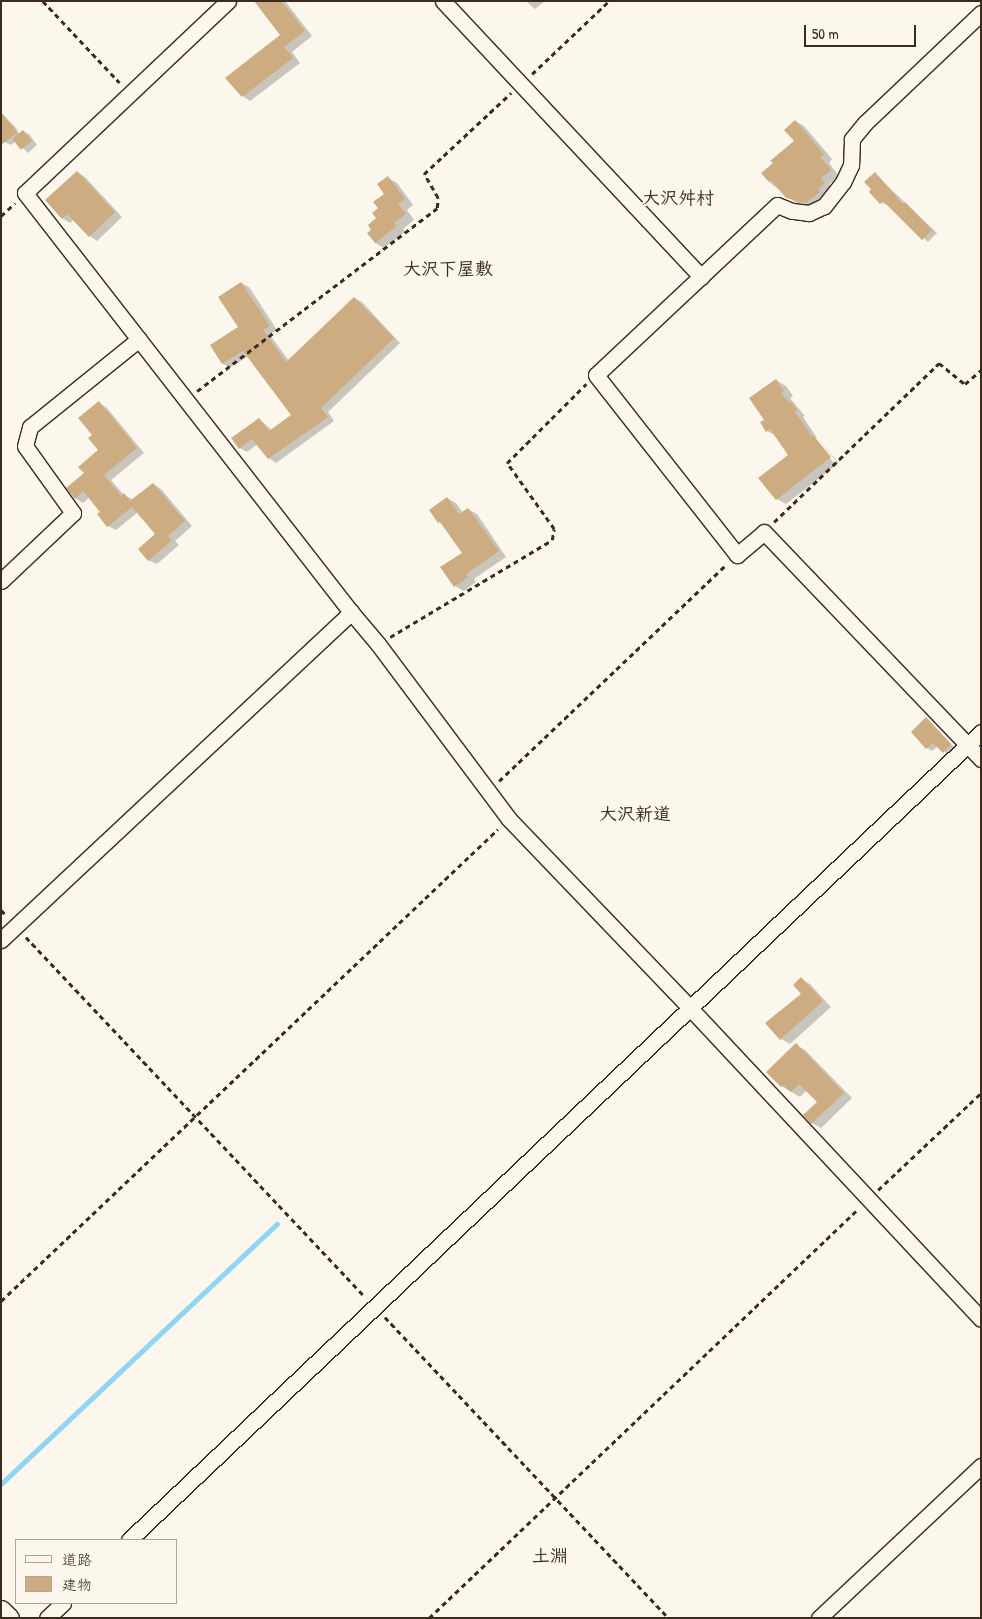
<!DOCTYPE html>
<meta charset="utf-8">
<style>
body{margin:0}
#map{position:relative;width:982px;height:1619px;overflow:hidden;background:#fbf7ec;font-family:"Patrick Hand","Klee One",sans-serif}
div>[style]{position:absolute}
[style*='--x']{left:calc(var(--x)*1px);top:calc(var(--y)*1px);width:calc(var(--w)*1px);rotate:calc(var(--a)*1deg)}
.shadow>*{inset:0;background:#0003}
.stream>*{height:4.5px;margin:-2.25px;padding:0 2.25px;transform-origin:2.25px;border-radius:2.25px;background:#92d4f4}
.building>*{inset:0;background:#ceac81;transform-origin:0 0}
.path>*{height:2.5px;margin-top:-1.25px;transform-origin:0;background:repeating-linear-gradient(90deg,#3b2a1e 0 5px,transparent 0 9px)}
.roads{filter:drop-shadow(1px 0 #3b2a1e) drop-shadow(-1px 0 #3b2a1e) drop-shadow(0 1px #3b2a1e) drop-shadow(0 -1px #3b2a1e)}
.minor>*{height:15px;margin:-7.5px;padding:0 7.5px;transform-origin:7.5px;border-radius:7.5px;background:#fbf7ec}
.tertiary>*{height:19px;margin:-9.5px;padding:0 9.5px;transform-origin:9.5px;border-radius:9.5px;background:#fbf7ec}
span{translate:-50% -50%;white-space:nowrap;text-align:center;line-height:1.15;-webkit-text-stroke:4px #fbf7ec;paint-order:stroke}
.quarter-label{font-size:18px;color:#3b2a1e;font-weight:700}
.frame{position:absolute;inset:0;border:2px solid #3b2a1e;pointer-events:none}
.legend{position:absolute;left:15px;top:1539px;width:162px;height:65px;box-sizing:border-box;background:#fbf7ec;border:1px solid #aea59a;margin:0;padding:6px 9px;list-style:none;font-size:15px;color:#3b2a1e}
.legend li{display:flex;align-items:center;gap:10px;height:25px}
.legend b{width:25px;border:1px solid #aea59a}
.scale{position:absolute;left:804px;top:25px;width:112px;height:22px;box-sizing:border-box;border:2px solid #3b2a1e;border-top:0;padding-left:6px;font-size:15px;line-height:18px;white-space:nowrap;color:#3b2a1e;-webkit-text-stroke:4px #fbf7ec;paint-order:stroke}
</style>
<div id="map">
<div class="shadow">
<div style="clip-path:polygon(262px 1px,285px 1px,312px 36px,292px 52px,300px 63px,250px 101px,243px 96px,282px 36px)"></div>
<div style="clip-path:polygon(526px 1px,545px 1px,535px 9px)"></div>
<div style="clip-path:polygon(4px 116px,19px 131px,13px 127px,12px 130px,20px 134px,23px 131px,29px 134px,37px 145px,28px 153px,16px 141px,11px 145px,5px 142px)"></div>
<div style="clip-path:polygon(795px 121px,804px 126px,832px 159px,829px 163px,839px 176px,829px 184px,833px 189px,816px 208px,796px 203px,769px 182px,774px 163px,795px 141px)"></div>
<div style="clip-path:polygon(77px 172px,85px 177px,122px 217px,97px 241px,90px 236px,74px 219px,70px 223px,62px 218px)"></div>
<div style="clip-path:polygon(875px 174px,937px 233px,928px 242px,888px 205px,881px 203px)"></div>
<div style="clip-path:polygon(388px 178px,397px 183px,413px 205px,407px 210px,414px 220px,403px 229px,405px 232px,384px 248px,375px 243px,373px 230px,385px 194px)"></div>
<div style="clip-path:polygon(241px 283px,249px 287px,277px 330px,270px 335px,289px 361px,354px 298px,362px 302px,400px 343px,328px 412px,334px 421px,276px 463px,269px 458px,258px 444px,247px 452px,240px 448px,259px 419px,272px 430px,293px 415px,248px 356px,230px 368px,223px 364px,211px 346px,240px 327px)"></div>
<div style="clip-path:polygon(777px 381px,786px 386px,793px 396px,790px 398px,805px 416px,803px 417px,817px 438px,814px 438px,834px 463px,836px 461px,818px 439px,839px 463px,786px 504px,777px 499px,789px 455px,777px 436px,767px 431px,766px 420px)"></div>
<div style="clip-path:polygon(99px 403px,107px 408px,144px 453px,111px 480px,124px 495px,132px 499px,153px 484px,161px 489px,192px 526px,175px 541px,179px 545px,157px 564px,148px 560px,157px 534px,138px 512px,116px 530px,108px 526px,102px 512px,90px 497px,83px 503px,75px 498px,85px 473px,100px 450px,93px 435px)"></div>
<div style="clip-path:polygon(447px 498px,456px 503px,463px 513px,468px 509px,477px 514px,506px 557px,474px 579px,476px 582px,464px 591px,455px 586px,464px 553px,444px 525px,439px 522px)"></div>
<div style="clip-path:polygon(927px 719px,955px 748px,949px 755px,938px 746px,932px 751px,927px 748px)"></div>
<div style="clip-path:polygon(801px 979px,810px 984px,831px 1007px,790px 1044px,781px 1039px,767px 1023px,803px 994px)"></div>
<div style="clip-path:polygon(796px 1045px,805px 1050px,852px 1098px,821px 1128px,812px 1123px,819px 1102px,807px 1090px,800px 1097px,781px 1086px)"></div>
</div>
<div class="stream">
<div style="--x:1;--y:1484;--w:379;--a:-43.3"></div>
</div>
<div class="building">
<div style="clip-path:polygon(254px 1px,281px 1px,305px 31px,284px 47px,293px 58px,242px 97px,225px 78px,280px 35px)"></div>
<div style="clip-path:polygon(1px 112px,18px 132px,1px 145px)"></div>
<div style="clip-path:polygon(795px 120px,824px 154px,820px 157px,831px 170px,821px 178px,825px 183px,818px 189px,820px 192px,806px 203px,786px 198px,771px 180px,769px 182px,761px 173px,773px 163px,770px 161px,794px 141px,784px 130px)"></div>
<div style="left:23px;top:130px;width:14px;height:14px;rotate:51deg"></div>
<div style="clip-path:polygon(77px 171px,115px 212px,89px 237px,67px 214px,62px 219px,45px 200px)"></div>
<div style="clip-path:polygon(875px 172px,903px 204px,905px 202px,932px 230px,922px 240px,883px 201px,880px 204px,869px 192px,871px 189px,864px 182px)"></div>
<div style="clip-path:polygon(388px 176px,405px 199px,398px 204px,406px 214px,394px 223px,397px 226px,375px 243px,367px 233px,371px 230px,368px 225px,376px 218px,372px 213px,378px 208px,373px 202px,384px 194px,377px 184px)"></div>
<div style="clip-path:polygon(241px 282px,270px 326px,263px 330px,286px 362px,354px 297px,394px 338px,321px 408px,328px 417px,268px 459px,252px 439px,239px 449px,231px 438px,259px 418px,269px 431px,291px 415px,243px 351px,222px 364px,210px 345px,238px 327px,218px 297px)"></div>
<div style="clip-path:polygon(776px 379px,784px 391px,781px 393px,789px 403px,791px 402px,797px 410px,795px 412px,812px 436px,813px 435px,831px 457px,776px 500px,758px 478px,788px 455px,770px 429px,766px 432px,760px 422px,764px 420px,749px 398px)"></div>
<div style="clip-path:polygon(99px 401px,137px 448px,104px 475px,121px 496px,124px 493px,130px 501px,153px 483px,185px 521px,168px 536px,172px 540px,148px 561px,138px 549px,155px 534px,132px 507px,107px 527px,97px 514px,100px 512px,83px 491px,75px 499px,66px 488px,84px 473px,78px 467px,98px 450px,88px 438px,92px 435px,78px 418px)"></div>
<div style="clip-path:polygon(447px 497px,459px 514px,468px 508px,499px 551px,466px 574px,468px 577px,454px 587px,440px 567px,462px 553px,440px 522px,438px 523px,429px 510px)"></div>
<div style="clip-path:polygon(926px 717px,951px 744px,943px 753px,933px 743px,926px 749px,911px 732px)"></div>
<div style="clip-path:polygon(801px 977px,823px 1001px,780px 1040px,765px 1023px,801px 994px,793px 985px)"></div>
<div style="clip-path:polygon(796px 1043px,844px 1093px,811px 1124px,803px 1115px,817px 1102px,799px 1084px,791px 1092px,783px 1085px,781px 1087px,766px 1072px)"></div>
</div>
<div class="path">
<div style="--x:43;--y:1;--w:112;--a:46.8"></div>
<div style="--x:532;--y:74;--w:106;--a:-43.5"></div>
<div style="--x:1;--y:216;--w:19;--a:-43"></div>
<div style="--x:197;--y:391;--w:302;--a:-37.3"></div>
<div style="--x:437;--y:208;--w:10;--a:-84"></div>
<div style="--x:438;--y:198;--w:28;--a:-120"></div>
<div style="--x:424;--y:174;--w:119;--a:-43"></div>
<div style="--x:774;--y:522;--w:229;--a:-43.9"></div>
<div style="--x:939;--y:363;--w:33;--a:39"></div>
<div style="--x:965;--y:384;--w:21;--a:-41"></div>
<div style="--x:390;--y:637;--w:189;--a:-30.9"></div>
<div style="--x:552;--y:540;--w:11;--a:-80"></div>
<div style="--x:554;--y:529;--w:81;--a:-125.5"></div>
<div style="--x:507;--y:463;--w:112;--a:-45"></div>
<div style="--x:499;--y:781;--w:315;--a:-43.6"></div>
<div style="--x:1;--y:910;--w:8;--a:45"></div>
<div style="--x:26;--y:937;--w:494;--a:46.7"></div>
<div style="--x:878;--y:1190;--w:141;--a:-43.3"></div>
<div style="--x:1;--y:1301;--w:685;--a:-43.52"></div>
<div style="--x:385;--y:1317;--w:414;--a:46.7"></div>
<div style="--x:429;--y:1618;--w:593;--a:-43.63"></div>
</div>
<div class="roads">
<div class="minor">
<div style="--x:228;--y:1;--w:279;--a:136.6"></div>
<div style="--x:25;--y:193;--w:531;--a:52.12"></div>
<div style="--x:351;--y:612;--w:42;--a:49.8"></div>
<div style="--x:378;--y:644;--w:219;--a:53.2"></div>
<div style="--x:509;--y:819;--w:263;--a:46.2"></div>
<div style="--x:691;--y:1009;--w:424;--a:46.9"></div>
<div style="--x:443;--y:1;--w:378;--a:46.9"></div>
<div style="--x:981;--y:13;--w:160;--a:136.5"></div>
<div style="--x:865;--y:123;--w:21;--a:129"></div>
<div style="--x:852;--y:139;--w:26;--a:92"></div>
<div style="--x:851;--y:165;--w:19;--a:115"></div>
<div style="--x:843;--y:182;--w:31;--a:128"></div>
<div style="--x:824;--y:206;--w:17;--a:155"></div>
<div style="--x:809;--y:213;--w:17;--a:-173"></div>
<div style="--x:792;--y:211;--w:16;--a:-158"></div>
<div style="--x:777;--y:205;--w:248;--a:136.8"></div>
<div style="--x:596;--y:375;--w:229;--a:51.9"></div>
<div style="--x:737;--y:555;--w:35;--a:-40"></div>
<div style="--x:764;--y:532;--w:314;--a:46.3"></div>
<div style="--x:1;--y:581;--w:99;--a:-43.4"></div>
<div style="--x:73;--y:513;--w:82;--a:-125.6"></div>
<div style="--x:25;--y:446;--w:20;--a:-75"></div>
<div style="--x:30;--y:427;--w:140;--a:-38.9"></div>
<div style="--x:1;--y:940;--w:480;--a:-43.1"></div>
<div style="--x:129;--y:1540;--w:1174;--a:-43.48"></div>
<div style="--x:47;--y:1618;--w:22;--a:-43"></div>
<div style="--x:819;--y:1618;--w:222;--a:-43.2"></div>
</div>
<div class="tertiary">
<div style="--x:1;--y:1610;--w:11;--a:45"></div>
</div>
</div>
<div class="quarter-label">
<span style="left:678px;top:198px">大沢舛村</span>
<span style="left:448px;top:269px">大沢下屋敷</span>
<span style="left:635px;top:814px">大沢新道</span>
<span style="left:550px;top:1556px">土淵</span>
</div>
<div class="frame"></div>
<ul class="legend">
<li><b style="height:6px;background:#fbf7ec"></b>道路</li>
<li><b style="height:14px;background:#ceac81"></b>建物</li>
</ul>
<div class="scale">50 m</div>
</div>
